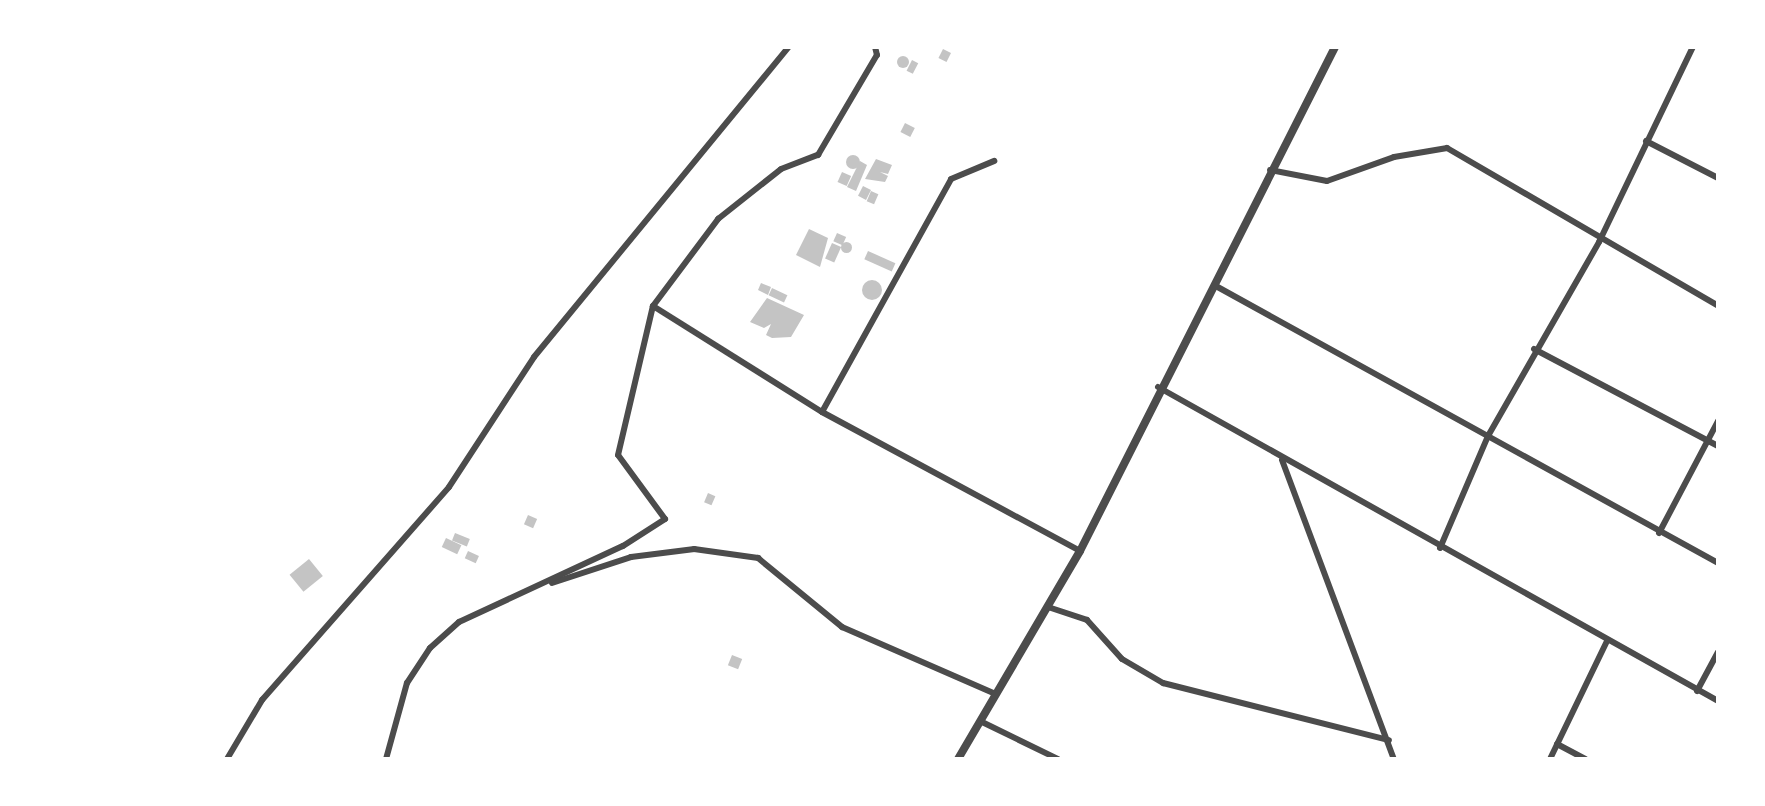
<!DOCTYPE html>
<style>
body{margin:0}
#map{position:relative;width:1765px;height:806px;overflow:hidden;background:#fff;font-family:Cabin,sans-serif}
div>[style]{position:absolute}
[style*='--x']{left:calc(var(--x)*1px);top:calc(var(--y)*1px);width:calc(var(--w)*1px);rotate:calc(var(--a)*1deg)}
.building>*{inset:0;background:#c4c4c4;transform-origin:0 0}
.round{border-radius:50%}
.minor>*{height:6px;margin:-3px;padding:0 3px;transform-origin:3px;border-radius:3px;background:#4c4c4c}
.tertiary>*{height:8px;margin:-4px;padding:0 4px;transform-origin:4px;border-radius:4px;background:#4c4c4c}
span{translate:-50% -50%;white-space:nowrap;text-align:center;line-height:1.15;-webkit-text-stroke:5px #fff;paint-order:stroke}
.frame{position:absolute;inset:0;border:49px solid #fff;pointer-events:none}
</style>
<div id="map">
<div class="building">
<div style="left:943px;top:49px;width:9px;height:10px;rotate:27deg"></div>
<div class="round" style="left:897px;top:56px;width:12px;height:12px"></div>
<div style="left:912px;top:60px;width:7px;height:12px;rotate:27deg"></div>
<div style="left:905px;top:123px;width:11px;height:10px;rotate:27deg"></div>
<div class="round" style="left:846px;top:155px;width:14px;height:14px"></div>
<div style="clip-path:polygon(876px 159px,892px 165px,888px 174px,880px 172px,888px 176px,885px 182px,865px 179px)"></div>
<div style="clip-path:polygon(860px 161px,867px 165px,856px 191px,847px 187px)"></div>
<div style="left:842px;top:172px;width:10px;height:11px;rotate:24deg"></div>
<div style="left:863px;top:186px;width:9px;height:11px;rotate:27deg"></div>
<div style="left:871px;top:191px;width:8px;height:11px;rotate:23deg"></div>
<div style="clip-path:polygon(809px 229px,828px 238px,820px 267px,796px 255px)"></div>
<div style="left:837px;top:233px;width:10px;height:9px;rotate:24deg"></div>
<div class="round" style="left:840.5px;top:241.5px;width:11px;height:11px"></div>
<div style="left:832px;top:243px;width:10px;height:17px;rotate:24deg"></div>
<div style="left:868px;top:251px;width:30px;height:9px;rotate:24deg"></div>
<div class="round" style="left:862px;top:280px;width:20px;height:20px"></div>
<div style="clip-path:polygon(761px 283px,771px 287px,768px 295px,758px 290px)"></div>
<div style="left:772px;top:288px;width:17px;height:8px;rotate:25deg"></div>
<div style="clip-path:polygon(767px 298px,804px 315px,791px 337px,772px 338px,766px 335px,771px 324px,764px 328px,750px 322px)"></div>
<div style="left:708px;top:493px;width:8px;height:10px;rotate:23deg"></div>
<div style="left:528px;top:515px;width:10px;height:10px;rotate:24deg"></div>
<div style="left:455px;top:533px;width:16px;height:8px;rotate:22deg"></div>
<div style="left:446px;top:538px;width:17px;height:10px;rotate:25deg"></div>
<div style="left:468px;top:551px;width:12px;height:8px;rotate:24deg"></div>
<div style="left:309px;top:559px;width:22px;height:25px;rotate:51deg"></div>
<div style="left:732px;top:655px;width:11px;height:11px;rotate:22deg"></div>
</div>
<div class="minor">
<div style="--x:1646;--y:141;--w:81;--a:27.2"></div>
<div style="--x:1270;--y:170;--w:58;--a:10.9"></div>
<div style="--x:1327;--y:181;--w:71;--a:-19.7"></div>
<div style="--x:1394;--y:157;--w:54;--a:-9.6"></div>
<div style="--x:1447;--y:148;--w:314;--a:30.2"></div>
<div style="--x:1214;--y:285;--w:576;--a:28.88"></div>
<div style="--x:653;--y:306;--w:199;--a:32.1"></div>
<div style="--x:822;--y:412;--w:293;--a:28.3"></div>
<div style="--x:1534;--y:349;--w:208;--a:27.8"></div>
<div style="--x:1158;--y:387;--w:642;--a:29.28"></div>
<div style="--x:822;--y:412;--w:266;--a:-61"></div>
<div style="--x:951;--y:179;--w:47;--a:-22.7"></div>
<div style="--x:1282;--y:460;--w:319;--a:69.5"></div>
<div style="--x:1659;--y:533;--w:127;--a:-62.2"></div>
<div style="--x:1440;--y:548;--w:122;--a:-66.8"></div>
<div style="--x:1488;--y:436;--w:224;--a:-60.2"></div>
<div style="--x:1599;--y:242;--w:216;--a:-64.3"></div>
<div style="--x:552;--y:583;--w:83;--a:-18.2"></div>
<div style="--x:631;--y:557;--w:64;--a:-7.2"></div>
<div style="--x:694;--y:549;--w:65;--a:8"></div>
<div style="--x:758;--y:558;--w:109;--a:39.4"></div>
<div style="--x:842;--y:627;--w:167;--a:23.6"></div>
<div style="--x:1048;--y:607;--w:41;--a:18.4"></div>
<div style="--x:1087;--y:620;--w:52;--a:48.1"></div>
<div style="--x:1122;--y:659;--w:48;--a:30.3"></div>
<div style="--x:1163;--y:683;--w:233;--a:14.2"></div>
<div style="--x:1697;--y:691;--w:44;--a:-61.7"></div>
<div style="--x:980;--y:721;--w:87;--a:26"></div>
<div style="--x:1557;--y:744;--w:32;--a:28"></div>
<div style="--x:227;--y:759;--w:69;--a:-59.3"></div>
<div style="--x:262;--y:700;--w:283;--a:-48.7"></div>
<div style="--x:449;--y:487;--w:155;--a:-56.8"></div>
<div style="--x:534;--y:357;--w:401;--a:-50.6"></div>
<div style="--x:386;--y:759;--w:79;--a:-74.6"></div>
<div style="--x:407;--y:683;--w:42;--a:-56.7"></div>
<div style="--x:430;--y:648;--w:39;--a:-42"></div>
<div style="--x:459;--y:622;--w:181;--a:-24.9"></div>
<div style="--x:623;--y:546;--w:50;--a:-32.7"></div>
<div style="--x:665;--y:519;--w:79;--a:-126.3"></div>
<div style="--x:618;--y:455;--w:153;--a:-76.8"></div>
<div style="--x:653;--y:306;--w:109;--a:-53.2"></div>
<div style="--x:718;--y:219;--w:80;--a:-38.4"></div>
<div style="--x:781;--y:169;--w:40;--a:-21"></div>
<div style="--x:818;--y:155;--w:116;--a:-59.5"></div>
<div style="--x:877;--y:55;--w:8;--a:-104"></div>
<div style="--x:1550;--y:759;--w:131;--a:-64.2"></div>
</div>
<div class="tertiary">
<div style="--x:958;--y:759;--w:241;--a:-59.6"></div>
<div style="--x:1080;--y:551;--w:565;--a:-63.16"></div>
</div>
<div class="frame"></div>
</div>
